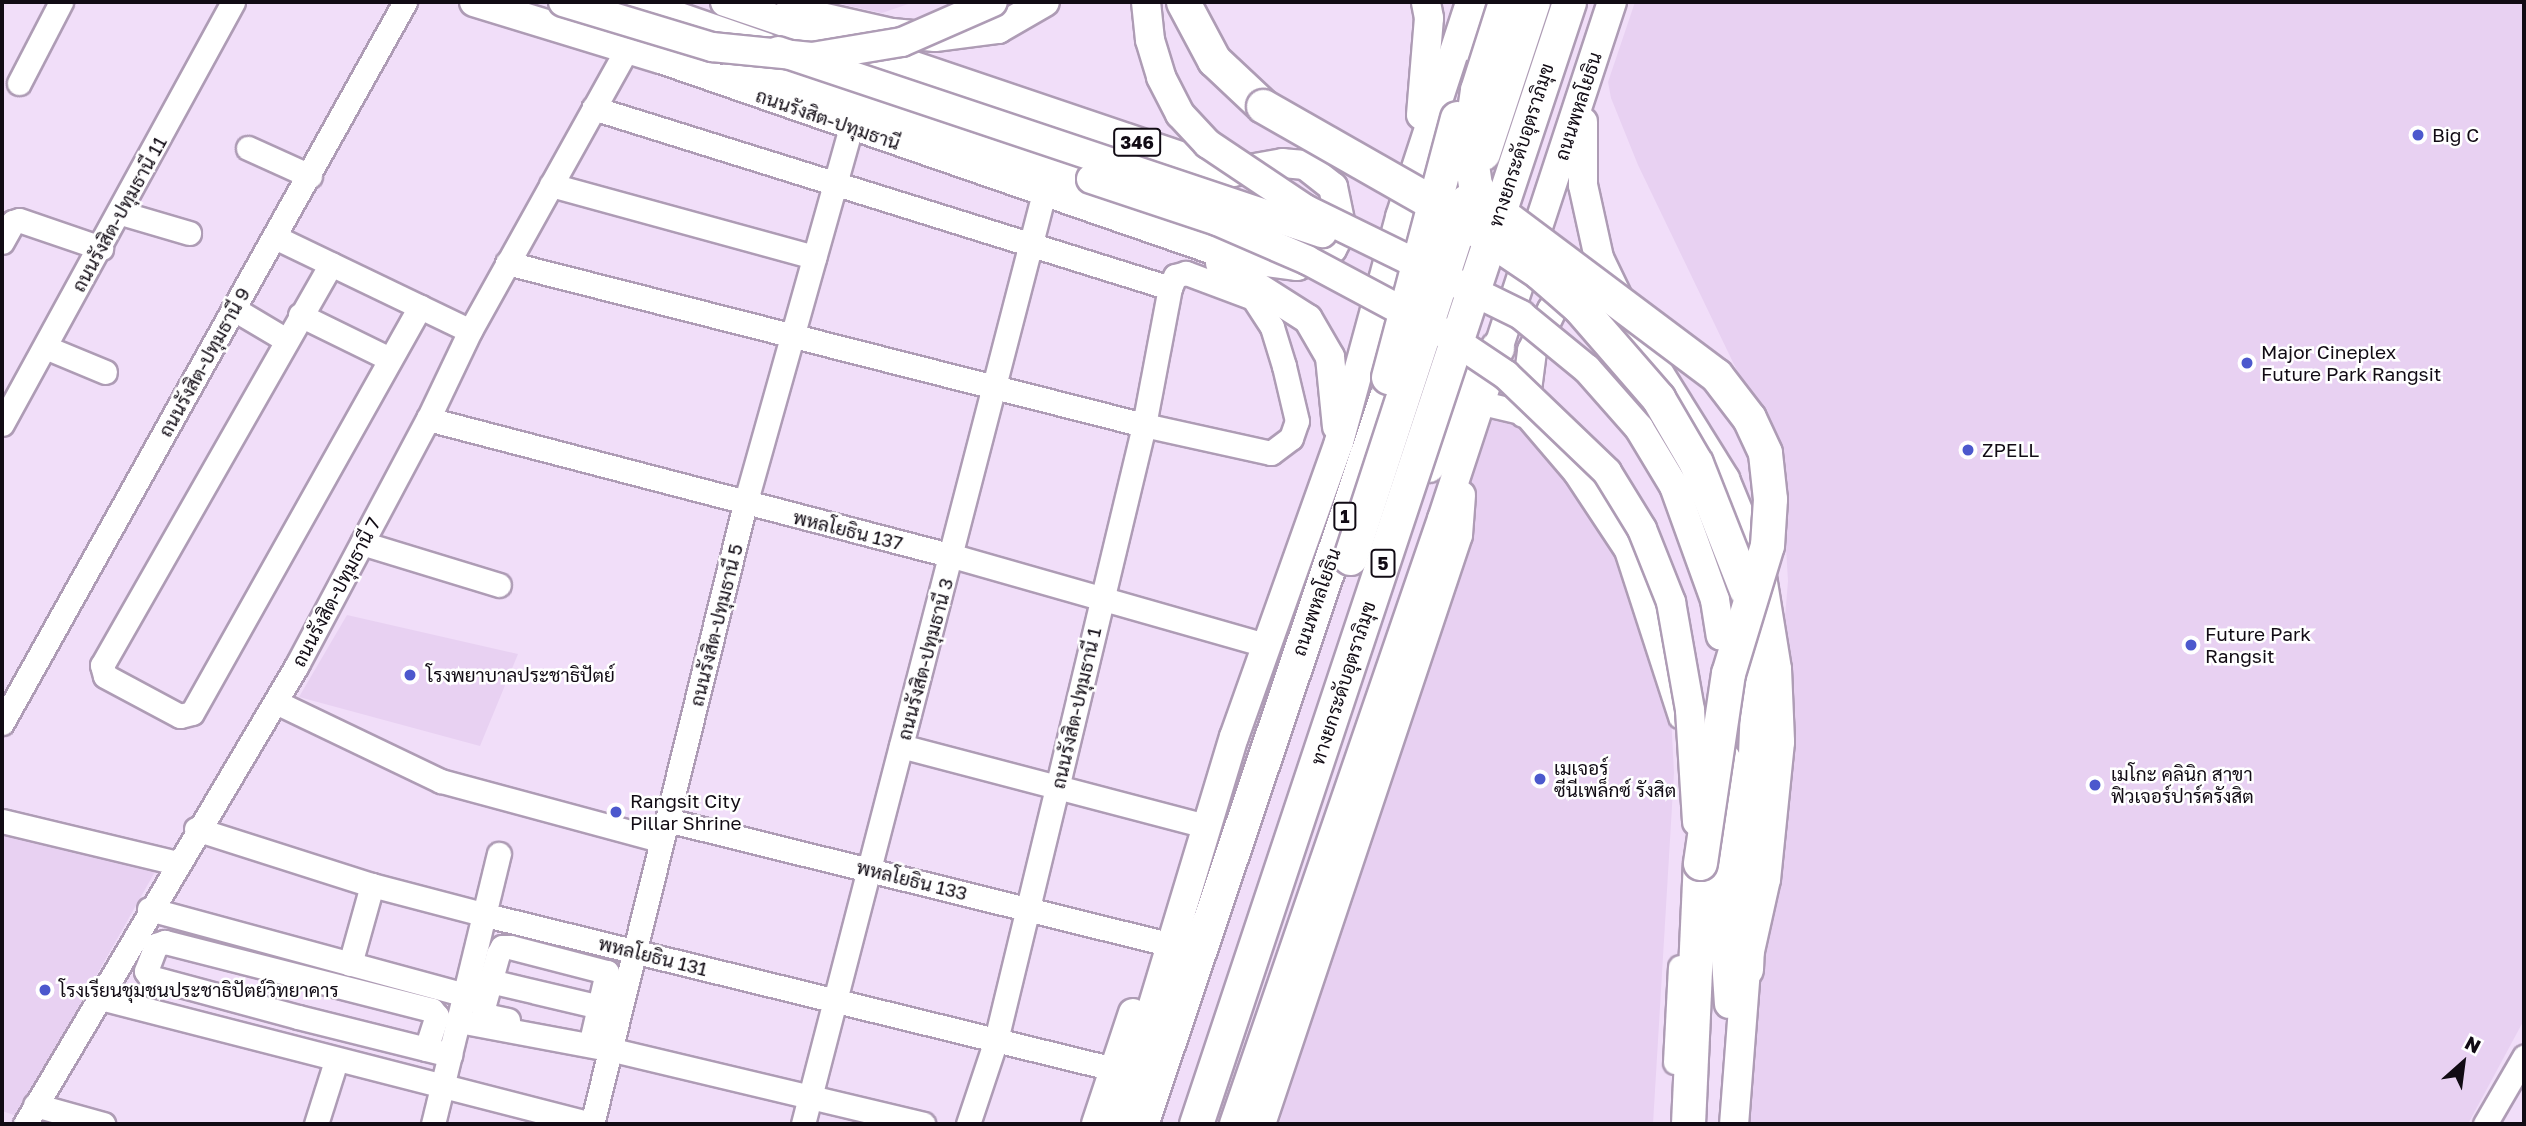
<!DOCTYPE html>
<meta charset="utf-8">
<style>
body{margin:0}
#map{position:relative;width:2526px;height:1126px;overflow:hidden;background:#f1def9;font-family:"Golos Text",Sarabun,sans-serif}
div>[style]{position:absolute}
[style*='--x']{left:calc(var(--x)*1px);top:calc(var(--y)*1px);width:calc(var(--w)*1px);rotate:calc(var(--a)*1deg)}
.built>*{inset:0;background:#e8d1f2}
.roads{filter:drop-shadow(2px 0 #ae9cb5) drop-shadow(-2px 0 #ae9cb5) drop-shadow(0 2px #ae9cb5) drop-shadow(0 -2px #ae9cb5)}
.minor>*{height:23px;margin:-11.5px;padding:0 11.5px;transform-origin:11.5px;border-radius:11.5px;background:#fff}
.major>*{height:28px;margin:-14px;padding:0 14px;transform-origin:14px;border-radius:14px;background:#fff}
.highway>*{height:33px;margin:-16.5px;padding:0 16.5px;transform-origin:16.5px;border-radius:16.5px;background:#fff}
.bridges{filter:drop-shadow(2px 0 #ae9cb5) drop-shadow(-2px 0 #ae9cb5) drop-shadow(0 2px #ae9cb5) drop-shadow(0 -2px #ae9cb5)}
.major-bridge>*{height:28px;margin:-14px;padding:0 14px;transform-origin:14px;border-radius:14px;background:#fff}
.highway-bridge>*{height:33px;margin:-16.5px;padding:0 16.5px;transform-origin:16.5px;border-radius:16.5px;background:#fff}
.dots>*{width:19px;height:19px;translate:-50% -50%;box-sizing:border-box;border:4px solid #fff;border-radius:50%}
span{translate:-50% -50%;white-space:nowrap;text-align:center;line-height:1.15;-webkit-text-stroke:5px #fff;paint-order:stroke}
.shield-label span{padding:2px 5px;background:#fff;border:2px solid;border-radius:5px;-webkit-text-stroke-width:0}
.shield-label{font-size:18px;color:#110b14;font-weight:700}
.street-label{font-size:19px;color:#110b14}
.poi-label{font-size:19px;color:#110b14}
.left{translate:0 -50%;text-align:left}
.frame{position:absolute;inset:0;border:4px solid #110b14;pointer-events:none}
.north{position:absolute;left:2428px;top:1028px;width:70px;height:70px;-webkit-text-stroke:5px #fff;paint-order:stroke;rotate:28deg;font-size:19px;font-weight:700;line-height:28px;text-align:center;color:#110b14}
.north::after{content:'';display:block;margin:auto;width:24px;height:32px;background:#110b14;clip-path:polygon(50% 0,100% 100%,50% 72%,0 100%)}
</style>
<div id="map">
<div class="built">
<div style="clip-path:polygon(831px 2px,914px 2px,882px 13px)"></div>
<div style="clip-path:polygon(1635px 2px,2524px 2px,2524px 1020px,2468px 1124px,1743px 1124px,1788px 581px,1781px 462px,1638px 165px,1611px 98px,1608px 82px)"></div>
<div style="clip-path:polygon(1487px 417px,1531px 429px,1624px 556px,1670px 696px,1674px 773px,1653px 1124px,1279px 1124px)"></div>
<div style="clip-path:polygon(347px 615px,518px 654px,480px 746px,299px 697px)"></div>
<div style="clip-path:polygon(2px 827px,156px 870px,17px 1116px,2px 1111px)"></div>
</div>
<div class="roads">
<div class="minor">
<div style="--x:19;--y:83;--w:91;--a:-62.6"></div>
<div style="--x:248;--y:148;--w:68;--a:24.3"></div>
<div style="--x:551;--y:185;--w:273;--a:15.3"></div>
<div style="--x:121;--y:213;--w:71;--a:16.4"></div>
<div style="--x:275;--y:237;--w:216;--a:25.7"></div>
<div style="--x:2;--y:242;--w:23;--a:-61"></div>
<div style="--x:13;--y:222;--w:6;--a:-18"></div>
<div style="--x:19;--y:220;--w:87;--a:18.9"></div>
<div style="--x:507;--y:263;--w:657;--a:14.27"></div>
<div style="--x:1144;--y:425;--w:130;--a:12.4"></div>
<div style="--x:1271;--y:453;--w:25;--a:-37"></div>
<div style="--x:1291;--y:438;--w:18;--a:-71"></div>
<div style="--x:1297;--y:421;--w:57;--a:-103.3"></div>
<div style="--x:1284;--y:366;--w:41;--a:-107.1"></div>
<div style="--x:1272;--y:327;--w:35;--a:-123"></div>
<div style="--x:1253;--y:298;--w:72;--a:-159.5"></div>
<div style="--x:1186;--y:273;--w:11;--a:165"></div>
<div style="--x:1175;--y:276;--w:13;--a:113"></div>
<div style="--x:1170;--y:288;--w:604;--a:-162.67"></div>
<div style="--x:331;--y:264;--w:462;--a:119.7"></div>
<div style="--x:102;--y:665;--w:11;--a:75"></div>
<div style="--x:105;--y:676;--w:85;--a:28.1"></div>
<div style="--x:180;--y:716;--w:12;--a:-14"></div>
<div style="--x:192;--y:713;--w:466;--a:-60.7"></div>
<div style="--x:234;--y:309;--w:61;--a:30.8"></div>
<div style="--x:300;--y:315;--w:100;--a:26.1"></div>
<div style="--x:45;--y:347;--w:65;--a:22.6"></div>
<div style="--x:1478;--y:402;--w:47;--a:13.4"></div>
<div style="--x:1524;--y:413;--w:79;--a:49.6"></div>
<div style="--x:1575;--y:473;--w:92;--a:56.5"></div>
<div style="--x:1626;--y:550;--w:175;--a:72"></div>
<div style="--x:428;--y:419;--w:543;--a:14.63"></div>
<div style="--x:953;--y:556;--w:325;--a:15.9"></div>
<div style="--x:2;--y:424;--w:481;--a:-61.3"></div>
<div style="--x:362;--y:543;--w:143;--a:17"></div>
<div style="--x:276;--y:702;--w:183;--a:25.6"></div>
<div style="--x:441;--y:781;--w:227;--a:15.1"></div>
<div style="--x:2;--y:723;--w:826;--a:-60.8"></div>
<div style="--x:901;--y:746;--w:303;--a:14.7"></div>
<div style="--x:667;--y:820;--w:504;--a:13.9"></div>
<div style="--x:2;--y:821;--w:180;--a:13.5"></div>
<div style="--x:196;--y:829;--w:185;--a:17.7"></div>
<div style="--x:372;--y:885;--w:118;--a:14.7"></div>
<div style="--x:486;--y:915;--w:647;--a:13.78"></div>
<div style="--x:149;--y:909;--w:328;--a:15.2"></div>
<div style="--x:350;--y:964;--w:82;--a:-74.4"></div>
<div style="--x:490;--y:981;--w:113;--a:13.3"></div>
<div style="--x:97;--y:997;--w:510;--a:14.42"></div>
<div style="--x:508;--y:1020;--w:19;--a:-168"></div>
<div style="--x:489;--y:1016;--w:10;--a:-127"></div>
<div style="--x:483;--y:1008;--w:56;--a:-74.5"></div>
<div style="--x:498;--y:954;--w:8;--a:-60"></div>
<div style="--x:502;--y:947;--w:8;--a:0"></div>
<div style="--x:510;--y:947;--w:100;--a:14.5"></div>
<div style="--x:607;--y:972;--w:67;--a:103"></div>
<div style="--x:459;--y:1021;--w:153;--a:10.6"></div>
<div style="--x:609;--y:1049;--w:323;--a:13.4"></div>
<div style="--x:426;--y:1049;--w:35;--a:-72"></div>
<div style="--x:437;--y:1016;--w:8;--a:-130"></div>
<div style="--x:432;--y:1010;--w:276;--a:-165.7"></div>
<div style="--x:165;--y:942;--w:9;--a:162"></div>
<div style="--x:156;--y:945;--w:28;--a:111"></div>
<div style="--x:146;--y:971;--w:7;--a:56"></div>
<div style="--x:150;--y:977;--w:153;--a:15.1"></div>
<div style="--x:298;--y:1017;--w:157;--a:14"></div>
<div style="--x:1675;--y:1062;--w:95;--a:-87"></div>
<div style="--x:35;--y:1105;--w:71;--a:15.6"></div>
<div style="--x:25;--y:1124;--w:534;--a:-59.35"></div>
<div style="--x:297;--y:665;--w:279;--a:-62"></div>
<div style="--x:428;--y:419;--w:98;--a:-64.5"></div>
<div style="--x:470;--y:331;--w:323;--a:-60.9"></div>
<div style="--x:316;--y:1124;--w:66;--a:-72.4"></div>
<div style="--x:433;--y:1124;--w:278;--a:-76.3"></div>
<div style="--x:592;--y:1124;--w:639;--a:-76.14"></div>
<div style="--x:745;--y:504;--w:391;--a:-74.3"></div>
<div style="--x:803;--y:1124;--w:962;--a:-75.49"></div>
<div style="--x:968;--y:1124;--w:89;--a:-71.6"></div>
<div style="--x:996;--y:1040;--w:259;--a:-76.4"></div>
<div style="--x:1057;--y:788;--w:373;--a:-76.5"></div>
<div style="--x:1144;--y:425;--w:139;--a:-79.3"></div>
<div style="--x:2485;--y:1124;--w:78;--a:-59.8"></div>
</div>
<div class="major">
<div style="--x:474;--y:2;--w:195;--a:17"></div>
<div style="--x:661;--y:59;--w:609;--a:19.06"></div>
<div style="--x:1237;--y:258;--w:61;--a:7.6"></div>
<div style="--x:1297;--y:266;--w:39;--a:-26"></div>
<div style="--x:1332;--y:249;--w:21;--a:-62"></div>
<div style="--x:1342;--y:230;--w:44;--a:-101.8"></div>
<div style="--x:1333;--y:187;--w:36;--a:-142"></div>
<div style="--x:1305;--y:165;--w:22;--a:-175"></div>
<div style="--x:1283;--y:163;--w:51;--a:169.8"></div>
<div style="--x:1233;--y:172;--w:24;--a:-165"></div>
<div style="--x:1210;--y:166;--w:512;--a:-161.32"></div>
<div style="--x:636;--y:2;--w:138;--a:19.1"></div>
<div style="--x:790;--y:10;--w:105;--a:12.7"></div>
<div style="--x:892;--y:33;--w:43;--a:5.3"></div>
<div style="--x:935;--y:37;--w:64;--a:-7.2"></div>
<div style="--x:998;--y:29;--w:54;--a:-29.9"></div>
<div style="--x:735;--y:72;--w:115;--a:12.6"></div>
<div style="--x:847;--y:97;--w:257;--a:18.6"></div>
<div style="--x:1421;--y:115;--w:97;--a:-85.3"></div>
<div style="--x:1429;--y:18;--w:16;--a:-101"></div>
<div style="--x:1583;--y:122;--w:63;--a:90"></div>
<div style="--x:1583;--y:185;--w:75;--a:77.6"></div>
<div style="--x:1599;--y:258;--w:90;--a:64.3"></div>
<div style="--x:1638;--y:339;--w:165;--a:58.1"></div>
<div style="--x:1725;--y:479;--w:92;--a:67.6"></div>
<div style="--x:1760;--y:564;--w:106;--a:80.8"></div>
<div style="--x:1777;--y:669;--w:73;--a:87.6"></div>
<div style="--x:1780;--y:742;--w:138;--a:95.8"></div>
<div style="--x:1766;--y:879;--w:92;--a:102.5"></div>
<div style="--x:1746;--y:969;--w:155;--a:94.4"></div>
<div style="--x:1220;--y:263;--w:104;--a:32.5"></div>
<div style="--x:1308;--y:319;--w:44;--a:59.9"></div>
<div style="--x:1330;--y:357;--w:70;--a:84.3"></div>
<div style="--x:1524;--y:413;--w:63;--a:-82.6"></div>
<div style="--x:1532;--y:351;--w:46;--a:-64"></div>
<div style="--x:1552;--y:310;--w:18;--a:-52"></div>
<div style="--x:1563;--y:296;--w:24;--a:-24"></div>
<div style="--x:1726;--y:758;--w:173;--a:90.7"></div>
<div style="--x:1724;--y:931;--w:73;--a:86.1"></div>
<div style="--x:1096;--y:1124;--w:117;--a:-71.6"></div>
<div style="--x:1117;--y:1124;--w:404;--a:-73.2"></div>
<div style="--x:1234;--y:737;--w:313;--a:-70.4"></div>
<div style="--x:1339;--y:442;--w:233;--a:-74.8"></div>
<div style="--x:1400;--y:217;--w:219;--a:-71.9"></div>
<div style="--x:1234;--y:1124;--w:640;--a:-71.03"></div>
<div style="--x:1442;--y:519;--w:544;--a:-71.8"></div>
<div style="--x:1261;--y:1124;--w:621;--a:-71.51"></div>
<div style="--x:1458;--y:535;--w:40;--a:-85.7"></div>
</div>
<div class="highway">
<div style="--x:1183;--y:2;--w:66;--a:61.9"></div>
<div style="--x:1214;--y:60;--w:67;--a:43.2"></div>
<div style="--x:1472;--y:44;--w:42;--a:-84.6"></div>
<div style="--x:1428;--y:465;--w:136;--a:-59.5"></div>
<div style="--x:1746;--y:969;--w:308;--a:-87.6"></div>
<div style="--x:1759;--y:661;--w:66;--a:-100.5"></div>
<div style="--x:1141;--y:1124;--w:767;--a:-71.38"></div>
<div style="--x:1688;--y:1124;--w:261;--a:-87.4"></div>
</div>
</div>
<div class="bridges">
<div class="major-bridge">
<div style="--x:563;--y:2;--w:156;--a:16.8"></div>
<div style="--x:712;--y:47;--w:100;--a:5.7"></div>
<div style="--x:812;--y:57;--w:91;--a:-9.5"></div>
<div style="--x:902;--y:42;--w:99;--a:-23.7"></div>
<div style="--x:1146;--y:2;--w:38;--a:84"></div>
<div style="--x:1150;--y:40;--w:39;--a:73"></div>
<div style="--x:1161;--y:77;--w:42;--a:62.8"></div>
<div style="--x:1180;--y:114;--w:41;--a:47"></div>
<div style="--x:1208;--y:144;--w:117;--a:33.8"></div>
<div style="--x:1305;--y:209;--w:241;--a:26.1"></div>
<div style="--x:1521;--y:315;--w:85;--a:39.3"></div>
<div style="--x:1587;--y:369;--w:79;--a:48.6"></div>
<div style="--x:1639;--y:428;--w:68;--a:58.9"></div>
<div style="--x:1674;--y:486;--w:121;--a:70.2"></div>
<div style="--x:1715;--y:600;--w:36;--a:81"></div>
<div style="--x:778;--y:51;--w:574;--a:18.5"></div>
<div style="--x:1091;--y:179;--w:133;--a:18.4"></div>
<div style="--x:1217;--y:221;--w:98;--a:23.4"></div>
<div style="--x:1307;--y:260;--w:153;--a:28.1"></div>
<div style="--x:1442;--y:332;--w:77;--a:33.9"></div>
<div style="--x:1506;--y:375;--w:140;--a:43.8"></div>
<div style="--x:1607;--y:472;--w:67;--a:58.4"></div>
<div style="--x:1642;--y:529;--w:79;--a:68.3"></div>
<div style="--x:1671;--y:602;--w:110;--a:80"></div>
<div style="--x:1690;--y:710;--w:112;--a:86.4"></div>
</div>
<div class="highway-bridge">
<div style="--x:1505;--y:2;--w:92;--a:107.7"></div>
<div style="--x:1477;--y:90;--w:56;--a:98.3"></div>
<div style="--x:1469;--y:145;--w:40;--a:81.5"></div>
<div style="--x:1475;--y:185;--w:18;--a:61"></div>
<div style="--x:1484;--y:201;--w:290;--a:36.9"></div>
<div style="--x:1716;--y:375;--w:54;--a:52.5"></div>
<div style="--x:1749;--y:418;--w:38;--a:65"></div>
<div style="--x:1765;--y:453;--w:46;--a:83.8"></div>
<div style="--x:1770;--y:499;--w:46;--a:93.7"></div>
<div style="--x:1767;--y:545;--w:134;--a:106.9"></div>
<div style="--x:1728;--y:673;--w:192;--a:98.4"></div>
<div style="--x:1263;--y:106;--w:222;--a:29.7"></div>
<div style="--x:1456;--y:216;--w:100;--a:34"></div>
<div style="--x:1539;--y:272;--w:53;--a:41.2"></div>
<div style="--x:1579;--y:307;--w:121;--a:49"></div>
<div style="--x:1658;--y:398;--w:75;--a:59.7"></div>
<div style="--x:1696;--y:463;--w:136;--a:68.5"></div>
<div style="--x:1483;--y:153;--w:159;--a:-71.7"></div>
<div style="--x:1388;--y:377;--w:268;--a:-75.1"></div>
<div style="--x:1350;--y:558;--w:376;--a:-71.9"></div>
<div style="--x:1196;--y:1124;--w:1182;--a:-71.61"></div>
</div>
</div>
<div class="dots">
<div style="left:2418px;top:135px;background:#4c58cd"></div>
<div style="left:2247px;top:363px;background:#4c58cd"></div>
<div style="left:1968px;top:450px;background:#4c58cd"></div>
<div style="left:2191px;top:645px;background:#4c58cd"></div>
<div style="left:410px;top:675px;background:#4c58cd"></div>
<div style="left:1540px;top:779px;background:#4c58cd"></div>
<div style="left:2095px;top:785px;background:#4c58cd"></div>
<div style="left:616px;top:812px;background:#4c58cd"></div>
<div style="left:45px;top:990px;background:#4c58cd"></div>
</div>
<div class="shield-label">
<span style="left:1137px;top:142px">346</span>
<span style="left:1345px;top:516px">1</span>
<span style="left:1383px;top:563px">5</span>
</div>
<div class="street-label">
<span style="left:1578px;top:106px;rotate:-72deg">ถนนพหลโยธิน</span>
<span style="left:828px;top:119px;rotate:19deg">ถนนรังสิต-ปทุมธานี</span>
<span style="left:1521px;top:145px;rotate:-72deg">ทางยกระดับอุตราภิมุข</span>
<span style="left:119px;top:214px;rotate:-61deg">ถนนรังสิต-ปทุมธานี 11</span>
<span style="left:204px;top:362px;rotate:-61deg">ถนนรังสิต-ปทุมธานี 9</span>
<span style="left:848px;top:530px;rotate:14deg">พหลโยธิน 137</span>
<span style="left:336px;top:592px;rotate:-62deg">ถนนรังสิต-ปทุมธานี 7</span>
<span style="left:1316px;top:602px;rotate:-71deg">ถนนพหลโยธิน</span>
<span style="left:716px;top:625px;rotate:-76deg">ถนนรังสิต-ปทุมธานี 5</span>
<span style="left:925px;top:659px;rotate:-75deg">ถนนรังสิต-ปทุมธานี 3</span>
<span style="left:1343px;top:683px;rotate:-72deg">ทางยกระดับอุตราภิมุข</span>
<span style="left:1076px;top:708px;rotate:-77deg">ถนนรังสิต-ปทุมธานี 1</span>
<span style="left:912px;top:880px;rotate:14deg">พหลโยธิน 133</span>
<span style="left:653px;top:956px;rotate:14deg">พหลโยธิน 131</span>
</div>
<div class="poi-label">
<span class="left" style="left:2432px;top:135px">Big C</span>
<span class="left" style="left:2261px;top:363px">Major Cineplex<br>Future Park Rangsit</span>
<span class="left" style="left:1982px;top:450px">ZPELL</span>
<span class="left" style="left:2205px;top:645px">Future Park<br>Rangsit</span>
<span class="left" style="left:426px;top:675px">โรงพยาบาลประชาธิปัตย์</span>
<span class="left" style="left:1554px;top:779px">เมเจอร์<br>ซีนีเพล็กซ์ รังสิต</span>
<span class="left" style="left:2111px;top:785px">เมโกะ คลินิก สาขา<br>ฟิวเจอร์ปาร์ครังสิต</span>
<span class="left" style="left:630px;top:812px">Rangsit City<br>Pillar Shrine</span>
<span class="left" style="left:59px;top:990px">โรงเรียนชุมชนประชาธิปัตย์วิทยาคาร</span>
</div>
<div class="frame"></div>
<div class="north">N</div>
</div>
